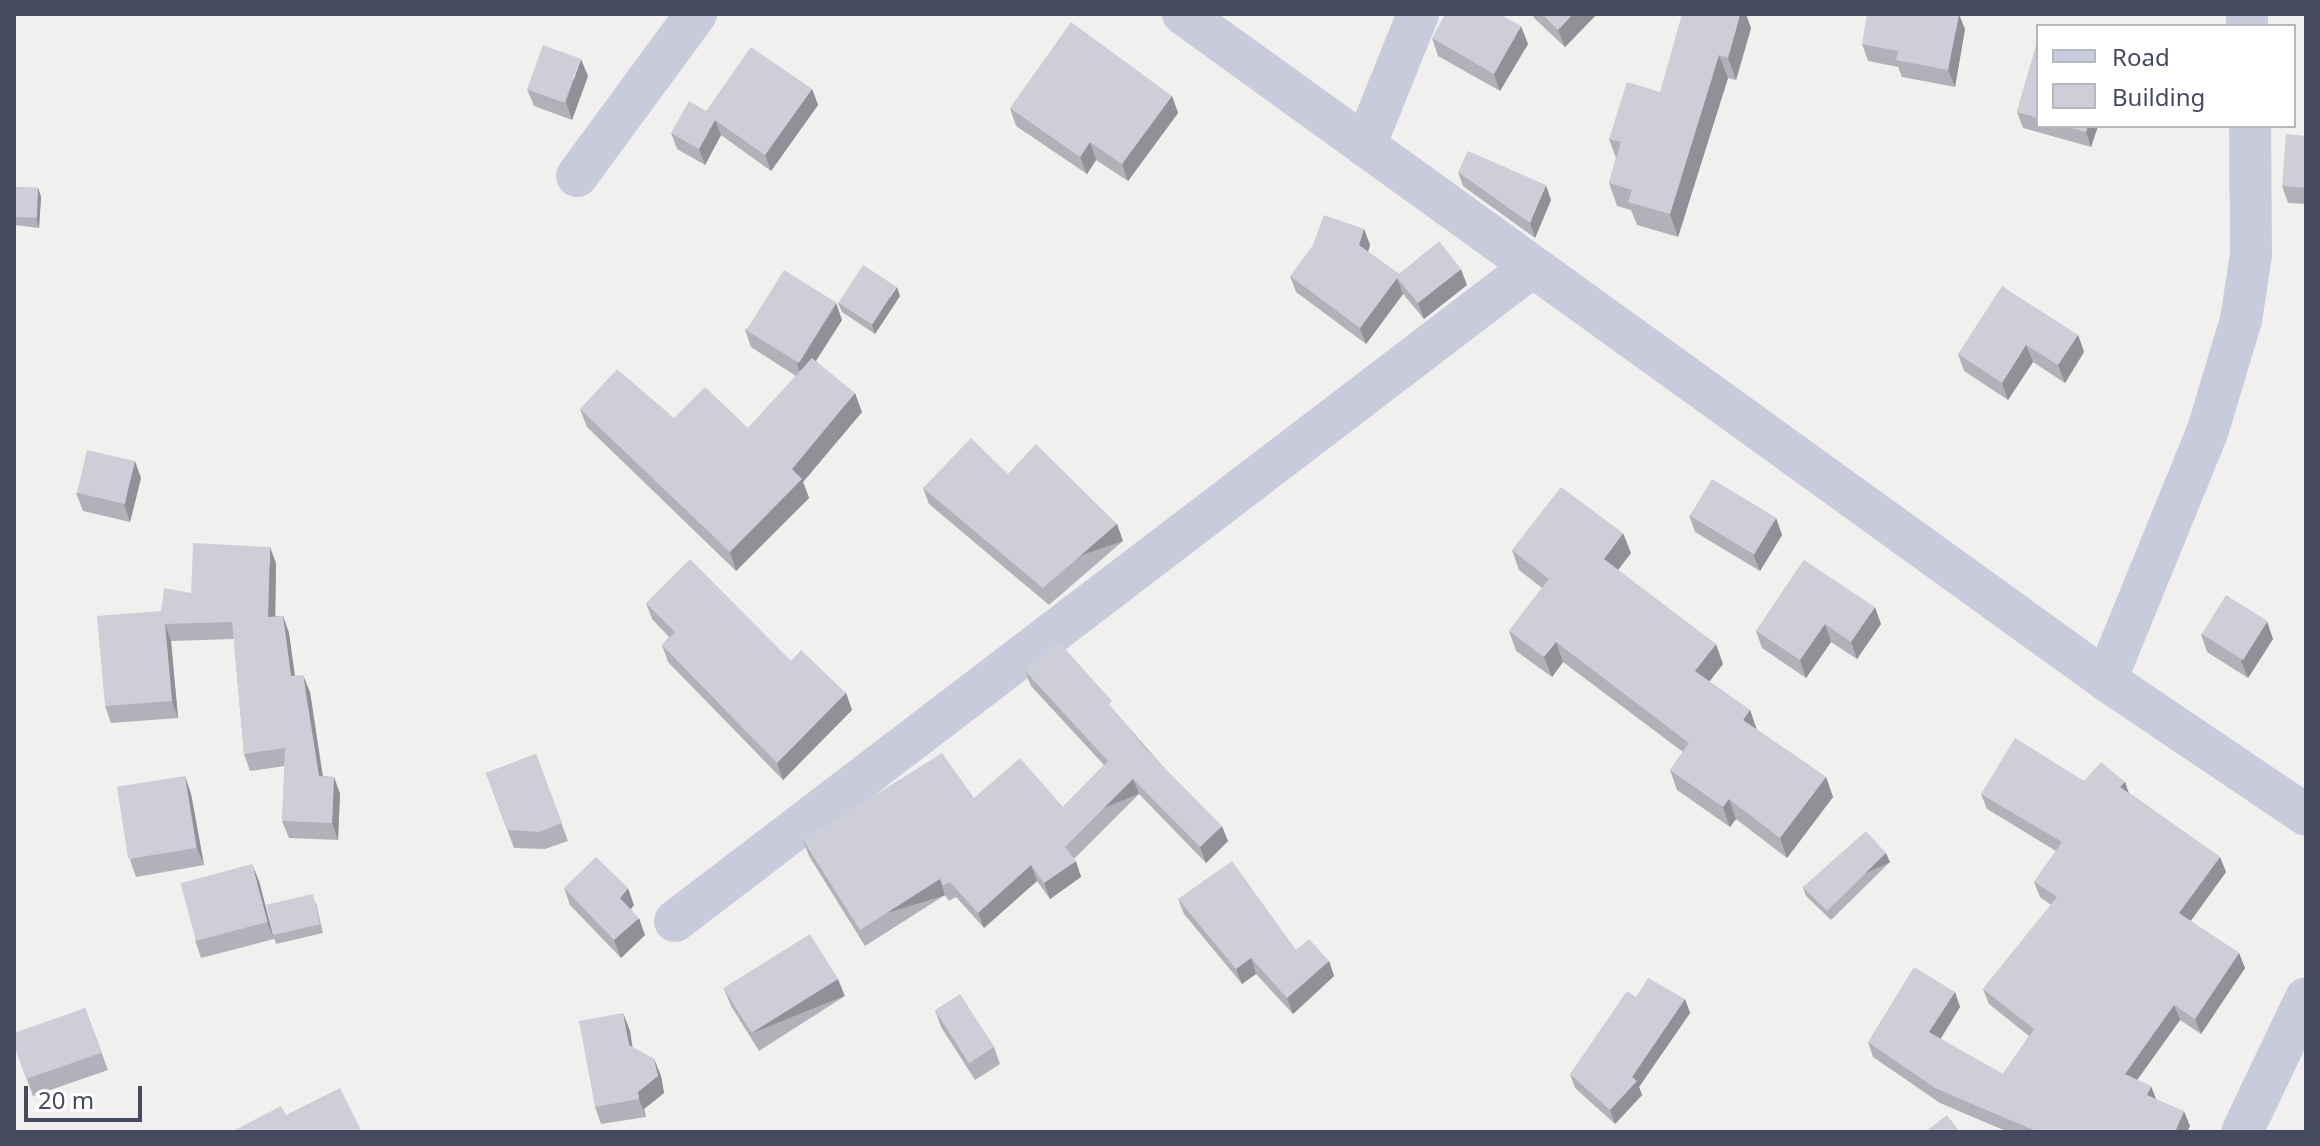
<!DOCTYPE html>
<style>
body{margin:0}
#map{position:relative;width:2320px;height:1146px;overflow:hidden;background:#f2f0ef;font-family:"Noto Sans",sans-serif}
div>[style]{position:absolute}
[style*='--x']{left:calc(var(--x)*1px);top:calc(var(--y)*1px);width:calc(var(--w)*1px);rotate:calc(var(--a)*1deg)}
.minor>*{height:42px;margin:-21px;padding:0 21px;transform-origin:21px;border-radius:21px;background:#c7cbdb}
.wall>*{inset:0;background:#b1b1ba}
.shaded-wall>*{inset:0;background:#909097;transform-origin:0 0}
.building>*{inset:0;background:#ceced8;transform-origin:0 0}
span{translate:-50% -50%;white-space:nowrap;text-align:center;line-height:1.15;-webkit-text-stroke:8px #fff;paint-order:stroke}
.frame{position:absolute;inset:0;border:16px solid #454a5f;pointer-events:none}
.legend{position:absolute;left:2036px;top:24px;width:260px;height:104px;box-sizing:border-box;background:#fff;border:2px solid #b5b7bf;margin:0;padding:10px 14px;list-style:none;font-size:24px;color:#454a5f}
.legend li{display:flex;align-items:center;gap:16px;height:40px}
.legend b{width:40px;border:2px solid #b5b7bf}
.scale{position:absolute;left:24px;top:1086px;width:118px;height:36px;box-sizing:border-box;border:4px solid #454a5f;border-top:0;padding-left:10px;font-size:24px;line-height:28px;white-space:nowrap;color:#454a5f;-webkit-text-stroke:6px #fff;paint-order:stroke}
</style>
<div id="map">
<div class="minor">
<div style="--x:1183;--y:14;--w:1138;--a:35.81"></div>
<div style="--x:2106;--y:680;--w:241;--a:34"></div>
<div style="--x:2247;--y:14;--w:12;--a:90"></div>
<div style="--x:1365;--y:146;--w:142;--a:-68.1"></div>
<div style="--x:577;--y:176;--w:201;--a:-53.7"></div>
<div style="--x:2106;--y:680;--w:267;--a:-67.8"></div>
<div style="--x:2207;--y:433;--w:118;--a:-73.3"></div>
<div style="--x:2241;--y:320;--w:66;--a:-81.3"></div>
<div style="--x:2251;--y:255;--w:129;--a:-90.4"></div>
<div style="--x:675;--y:921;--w:1078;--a:-37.35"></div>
<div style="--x:2242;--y:1132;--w:148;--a:-64.5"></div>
</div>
<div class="wall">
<div style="clip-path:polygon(1533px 14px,1597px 14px,1565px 47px,1534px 18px)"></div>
<div style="clip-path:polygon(1751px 28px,1736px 80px,1728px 78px,1678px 237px,1637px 225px,1631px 210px,1617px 206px,1609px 183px,1616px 158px,1609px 139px,1660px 92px)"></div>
<div style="clip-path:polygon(1965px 29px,1955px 87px,1902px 77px,1898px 67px,1868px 61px,1862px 44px)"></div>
<div style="clip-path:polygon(1432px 38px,1528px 44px,1500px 91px,1438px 56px)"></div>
<div style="clip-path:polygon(2038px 39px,2038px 126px,2098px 126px,2091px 147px,2023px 128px,2017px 112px)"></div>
<div style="clip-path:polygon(588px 76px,572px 120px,534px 106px,527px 89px)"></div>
<div style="clip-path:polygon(812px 89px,818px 105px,771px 171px,721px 135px,705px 165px,677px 149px,671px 133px,706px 111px)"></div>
<div style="clip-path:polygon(1172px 96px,1178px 113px,1128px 181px,1096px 160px,1087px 174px,1016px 126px,1010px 108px)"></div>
<div style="clip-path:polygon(2306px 136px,2306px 204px,2288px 203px,2282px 186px)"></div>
<div style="clip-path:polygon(1458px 172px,1551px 200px,1535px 238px,1463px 186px)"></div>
<div style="clip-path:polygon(14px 187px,38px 188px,41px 197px,39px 228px,14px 225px)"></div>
<div style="clip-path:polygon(1364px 229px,1370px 245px,1368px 252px,1399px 274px,1467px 285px,1424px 319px,1403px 294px,1366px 344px,1296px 292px,1290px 276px)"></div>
<div style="clip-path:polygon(900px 296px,875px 334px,842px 312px,838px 303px)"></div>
<div style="clip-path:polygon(836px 303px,842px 320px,816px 361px,862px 412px,803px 482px,809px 498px,736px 571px,587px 427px,580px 409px,748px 428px,796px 376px,751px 347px,745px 329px)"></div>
<div style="clip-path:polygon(2078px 335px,2084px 352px,2065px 383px,2033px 362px,2008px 400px,1964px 371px,1958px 354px)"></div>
<div style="clip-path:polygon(1008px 474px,1117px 524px,1123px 541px,1049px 605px,929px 504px,923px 488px)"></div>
<div style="clip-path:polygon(141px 478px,130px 522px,83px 511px,76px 493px)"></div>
<div style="clip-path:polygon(1689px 515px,1776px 518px,1782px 535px,1760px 571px,1695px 532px)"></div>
<div style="clip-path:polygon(1512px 550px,1631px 553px,1618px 570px,1723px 664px,1709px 682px,1750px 710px,1756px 729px,1826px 777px,1833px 797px,1787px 858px,1736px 819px,1730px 827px,1677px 790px,1670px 770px,1683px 752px,1563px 662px,1552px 677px,1516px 651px,1509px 631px,1542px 588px,1519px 570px)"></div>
<div style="clip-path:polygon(1804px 560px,1881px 624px,1857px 659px,1831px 642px,1806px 678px,1762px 648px,1756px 631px)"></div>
<div style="clip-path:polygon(276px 563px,275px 616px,283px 616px,289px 633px,295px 676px,310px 692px,323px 776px,334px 777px,340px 794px,338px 840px,289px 838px,282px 821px,285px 766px,250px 771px,244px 754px,234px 639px,171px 641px,178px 718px,111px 723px,105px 706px,161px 611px,191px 593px)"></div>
<div style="clip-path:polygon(646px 603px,791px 661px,846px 693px,852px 710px,783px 780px,668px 662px,662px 645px,669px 637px,652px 619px)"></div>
<div style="clip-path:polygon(2201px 634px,2273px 639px,2248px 678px,2207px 652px)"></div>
<div style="clip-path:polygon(1025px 671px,1117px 714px,1228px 841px,1206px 863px,1139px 794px,1074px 859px,1081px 877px,1050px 899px,1037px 881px,984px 928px,956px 897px,949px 901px,945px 895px,865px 946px,809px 856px,803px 840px,974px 798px,1063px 807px,1104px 765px,1031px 686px)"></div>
<div style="clip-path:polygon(536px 754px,568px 841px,545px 849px,514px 848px,486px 773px)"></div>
<div style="clip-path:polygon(185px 776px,191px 794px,204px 865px,136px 877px,130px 860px)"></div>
<div style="clip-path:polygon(2084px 781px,2125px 782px,2129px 793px,2220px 857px,2226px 872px,2190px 921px,2239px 953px,2245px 968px,2201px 1034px,2180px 1020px,2137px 1080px,2156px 1099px,2190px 1126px,2187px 1132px,2008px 1132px,1940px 1103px,1873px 1057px,1868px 1042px,1955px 992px,1960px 1007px,1940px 1039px,2003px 1074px,2029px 1036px,1989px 1004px,1983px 989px,2051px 905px,2040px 897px,2034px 882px,2056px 851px,1987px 809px,1981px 794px)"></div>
<div style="clip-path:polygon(1890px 862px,1831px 920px,1806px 896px,1803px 887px)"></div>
<div style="clip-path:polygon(259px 881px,274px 939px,201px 958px,195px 940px)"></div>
<div style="clip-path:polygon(564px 888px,634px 905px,631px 909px,645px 935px,621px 958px,570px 905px)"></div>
<div style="clip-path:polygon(1178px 899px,1296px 950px,1329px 961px,1334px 976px,1293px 1014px,1256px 974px,1242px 984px,1184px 914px)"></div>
<div style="clip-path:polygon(316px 903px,323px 933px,276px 944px,273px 935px)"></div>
<div style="clip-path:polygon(724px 989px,845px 996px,759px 1051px,731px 1006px)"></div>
<div style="clip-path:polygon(1636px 997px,1685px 999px,1690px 1013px,1639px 1087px,1642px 1095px,1615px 1124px,1575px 1088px,1570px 1074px)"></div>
<div style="clip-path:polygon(85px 1008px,108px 1070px,33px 1096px,14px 1044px)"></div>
<div style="clip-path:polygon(935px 1010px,994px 1047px,1000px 1064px,975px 1080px,941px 1027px)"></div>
<div style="clip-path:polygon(623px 1013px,630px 1031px,632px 1047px,654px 1059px,661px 1076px,664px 1093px,644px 1109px,646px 1117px,601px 1124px,595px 1107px)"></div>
</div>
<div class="shaded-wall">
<div style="clip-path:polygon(1573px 14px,1597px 14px,1565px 47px,1558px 30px)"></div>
<div style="clip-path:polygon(1740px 14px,1746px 14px,1751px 28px,1736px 80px,1728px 58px)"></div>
<div style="clip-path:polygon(1959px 14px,1965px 29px,1955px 87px,1948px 70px)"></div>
<div style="clip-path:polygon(1521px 26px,1528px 44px,1500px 91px,1494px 74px)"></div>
<div style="clip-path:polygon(1719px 55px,1728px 78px,1678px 237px,1670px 214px)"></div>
<div style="clip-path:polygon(581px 59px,588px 76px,572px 120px,566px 102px)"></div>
<div style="clip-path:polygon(812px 89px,818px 105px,771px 171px,765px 155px)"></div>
<div style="clip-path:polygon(1172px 96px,1178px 113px,1128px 181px,1122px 164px)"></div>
<div style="clip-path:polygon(715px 120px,721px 135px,705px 165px,699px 149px)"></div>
<div style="clip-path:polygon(2088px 126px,2098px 126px,2091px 147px,2086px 132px)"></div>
<div style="clip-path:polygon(1090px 142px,1096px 160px,1087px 174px,1080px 157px)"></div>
<div style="clip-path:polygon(1546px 185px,1551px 200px,1535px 238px,1530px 223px)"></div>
<div style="clip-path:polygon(38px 188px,41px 197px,39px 228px,36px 219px)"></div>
<div style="clip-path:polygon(1364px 229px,1370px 245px,1365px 261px,1359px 245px)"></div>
<div style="clip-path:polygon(1461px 269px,1467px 285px,1424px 319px,1418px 303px)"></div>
<div style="clip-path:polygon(1397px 278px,1403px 294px,1366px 344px,1360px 328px)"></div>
<div style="clip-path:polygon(897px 287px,900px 296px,875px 334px,872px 325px)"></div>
<div style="clip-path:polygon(836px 303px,842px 320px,803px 381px,797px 364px)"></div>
<div style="clip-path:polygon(2078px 335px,2084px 352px,2065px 383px,2058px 365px)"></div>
<div style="clip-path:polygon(2026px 345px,2033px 362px,2008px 400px,2002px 383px)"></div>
<div style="clip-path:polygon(855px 393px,862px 412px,803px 482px,809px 498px,736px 571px,730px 552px,792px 469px)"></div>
<div style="clip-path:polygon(135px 461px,141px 478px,130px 522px,124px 504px)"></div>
<div style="clip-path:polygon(1776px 518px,1782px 535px,1760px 571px,1753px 554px)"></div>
<div style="clip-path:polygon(14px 521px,16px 546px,14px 540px)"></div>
<div style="left:1117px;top:524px;width:18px;height:98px;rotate:71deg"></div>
<div style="clip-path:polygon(1623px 533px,1631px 553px,1611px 579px,1604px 559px)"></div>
<div style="clip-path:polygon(270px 547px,276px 563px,275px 633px,268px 617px)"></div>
<div style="clip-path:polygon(1875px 607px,1881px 624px,1857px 659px,1851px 642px)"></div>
<div style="clip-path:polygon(283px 616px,289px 633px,297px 693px,291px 676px)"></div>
<div style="clip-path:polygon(2267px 621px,2273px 639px,2248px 678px,2241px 661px)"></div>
<div style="clip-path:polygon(165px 624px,171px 641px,178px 718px,172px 701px)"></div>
<div style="clip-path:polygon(1825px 624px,1831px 642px,1806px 678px,1800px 660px)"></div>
<div style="clip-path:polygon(1556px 642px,1563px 662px,1552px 677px,1544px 657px)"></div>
<div style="clip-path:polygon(1716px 644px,1723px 664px,1702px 691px,1695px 671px)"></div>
<div style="clip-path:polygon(303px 675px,310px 692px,325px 793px,319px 776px)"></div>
<div style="clip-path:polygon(846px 693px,852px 710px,783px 780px,777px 763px)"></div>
<div style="clip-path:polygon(1750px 710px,1757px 730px,1743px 720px)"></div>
<div style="clip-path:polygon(185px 776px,191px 794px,204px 865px,197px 848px)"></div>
<div style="clip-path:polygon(334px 777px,340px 794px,338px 840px,332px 823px)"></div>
<div style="clip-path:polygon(1826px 777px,1833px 797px,1787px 858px,1780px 838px)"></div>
<div style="left:1133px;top:779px;width:16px;height:96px;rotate:68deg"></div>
<div style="clip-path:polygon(2125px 782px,2130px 797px,2120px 787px)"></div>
<div style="clip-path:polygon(1729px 799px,1736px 819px,1730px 827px,1723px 807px)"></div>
<div style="clip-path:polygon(1222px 826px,1228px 841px,1206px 863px,1200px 847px)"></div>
<div style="left:1886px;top:853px;width:10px;height:83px;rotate:66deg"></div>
<div style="clip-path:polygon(2220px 857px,2226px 872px,2185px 929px,2179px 913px)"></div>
<div style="clip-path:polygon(1076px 861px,1081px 877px,1050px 899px,1044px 883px)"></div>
<div style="clip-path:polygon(252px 864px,259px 881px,274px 939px,267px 922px)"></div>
<div style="clip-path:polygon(1031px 865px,1037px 881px,984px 928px,978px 913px)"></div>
<div style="left:940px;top:879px;width:17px;height:95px;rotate:73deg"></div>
<div style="clip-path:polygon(628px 888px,634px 905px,626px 915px,620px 898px)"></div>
<div style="clip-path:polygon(639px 918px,645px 935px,621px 958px,614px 940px)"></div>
<div style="clip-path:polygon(2239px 953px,2245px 968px,2201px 1034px,2195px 1019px)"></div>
<div style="clip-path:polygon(1251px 958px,1256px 974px,1242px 984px,1236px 969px)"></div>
<div style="clip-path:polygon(1329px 961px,1334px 976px,1293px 1014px,1287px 998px)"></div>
<div style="left:838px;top:979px;width:18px;height:101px;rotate:68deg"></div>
<div style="clip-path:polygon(1955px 992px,1960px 1007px,1935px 1048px,1929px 1032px)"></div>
<div style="clip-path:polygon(1685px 999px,1690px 1013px,1639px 1087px,1642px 1095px,1615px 1124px,1610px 1110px)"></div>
<div style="clip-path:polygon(2174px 1005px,2180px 1020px,2130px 1090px,2125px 1074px)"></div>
<div style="clip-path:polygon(623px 1013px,630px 1031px,635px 1062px,629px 1045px)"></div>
<div style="clip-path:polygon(654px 1059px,661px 1076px,664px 1093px,644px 1109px,646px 1117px,639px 1099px,638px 1092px)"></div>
<div style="clip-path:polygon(2151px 1086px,2157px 1101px,2147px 1095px)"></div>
<div style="clip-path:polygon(2184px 1111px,2190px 1126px,2187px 1132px,2175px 1132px)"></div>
</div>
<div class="building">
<div style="clip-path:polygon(1445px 14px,1499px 14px,1521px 26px,1494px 74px,1432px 38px)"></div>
<div style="clip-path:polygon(1542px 14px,1573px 14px,1558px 30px)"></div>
<div style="clip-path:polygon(1682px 14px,1740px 14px,1728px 58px,1719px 55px,1670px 214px,1628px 202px,1632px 190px,1609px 183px,1621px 142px,1609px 139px,1627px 82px,1660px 92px)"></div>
<div style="clip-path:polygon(1867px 14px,1959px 14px,1948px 70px,1896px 60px,1898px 51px,1862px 44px)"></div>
<div style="clip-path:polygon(1071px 22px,1172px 96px,1122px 164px,1090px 142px,1080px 157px,1010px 108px)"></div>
<div style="clip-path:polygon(2038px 39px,2038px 118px,2017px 112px)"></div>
<div style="left:543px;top:45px;width:40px;height:47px;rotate:20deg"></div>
<div style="clip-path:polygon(751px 47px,812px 89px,765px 155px,715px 120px,699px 149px,671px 133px,689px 101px,706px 111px)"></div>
<div style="clip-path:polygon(2064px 126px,2088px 126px,2086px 132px)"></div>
<div style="clip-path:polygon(2286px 134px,2306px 136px,2306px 188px,2282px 186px)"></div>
<div style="clip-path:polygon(1468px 151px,1546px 185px,1530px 223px,1458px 172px)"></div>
<div style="left:14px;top:187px;width:24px;height:30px;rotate:2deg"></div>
<div style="clip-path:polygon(1324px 215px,1364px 229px,1359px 245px,1399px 274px,1439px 241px,1461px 269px,1418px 303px,1397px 278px,1360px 328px,1290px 276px,1313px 245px)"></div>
<div style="left:863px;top:265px;width:40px;height:45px;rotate:33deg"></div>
<div style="left:784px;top:270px;width:62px;height:71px;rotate:32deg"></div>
<div style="clip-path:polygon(2002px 286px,2078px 335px,2058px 365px,2026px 345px,2002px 383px,1958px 354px)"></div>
<div style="clip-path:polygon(812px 358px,855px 393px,792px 469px,802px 479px,730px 552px,580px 409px,617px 369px,674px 418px,705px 387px,748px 428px)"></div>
<div style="clip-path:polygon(971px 438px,1008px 474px,1036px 444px,1117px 524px,1043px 588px,923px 488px)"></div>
<div style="left:87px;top:450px;width:49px;height:44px;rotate:13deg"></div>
<div style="left:1712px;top:479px;width:75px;height:43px;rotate:31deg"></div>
<div style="clip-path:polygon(1561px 487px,1623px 533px,1604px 559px,1716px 644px,1695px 671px,1750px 710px,1743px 720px,1826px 777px,1780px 838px,1729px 799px,1723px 807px,1670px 770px,1689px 743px,1556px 642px,1544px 657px,1509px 631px,1549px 579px,1512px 550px)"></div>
<div style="clip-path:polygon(193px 543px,270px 547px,268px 617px,283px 616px,291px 676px,303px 675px,319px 776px,334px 777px,332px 823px,282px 821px,285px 748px,244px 754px,232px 622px,165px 624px,172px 701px,105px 706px,97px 616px,161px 611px,164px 588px,191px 593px)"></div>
<div style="clip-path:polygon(690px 559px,791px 661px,801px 650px,846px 693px,777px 763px,662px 645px,675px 632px,646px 603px)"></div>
<div style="clip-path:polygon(1804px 560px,1875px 607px,1851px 642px,1825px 624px,1800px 660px,1756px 631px)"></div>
<div style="left:2226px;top:595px;width:49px;height:46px;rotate:32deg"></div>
<div style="clip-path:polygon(1058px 641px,1112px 701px,1109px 704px,1147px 750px,1222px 826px,1200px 847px,1133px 779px,1065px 847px,1076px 861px,1044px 883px,1031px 865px,978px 913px,950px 882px,943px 885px,940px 879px,860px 930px,803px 840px,942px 753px,974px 798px,1020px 758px,1063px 807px,1108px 761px,1025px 671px)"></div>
<div style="clip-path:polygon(2015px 738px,2084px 781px,2101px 762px,2125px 782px,2120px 787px,2220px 857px,2179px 913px,2239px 953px,2195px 1019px,2174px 1005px,2125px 1074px,2151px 1086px,2147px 1095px,2184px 1111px,2175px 1132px,2038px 1132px,1935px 1088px,1868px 1042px,1914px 967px,1955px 992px,1929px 1032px,2003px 1074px,2034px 1029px,1983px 989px,2057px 897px,2034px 882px,2062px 842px,1981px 794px)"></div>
<div style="clip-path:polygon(536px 754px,562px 823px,539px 832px,508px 830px,486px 773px)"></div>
<div style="left:185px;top:776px;width:73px;height:69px;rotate:81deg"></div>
<div style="clip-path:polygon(1866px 831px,1886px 853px,1827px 911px,1803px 887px)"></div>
<div style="clip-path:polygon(596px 857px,628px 888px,620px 898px,639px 918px,614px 940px,564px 888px)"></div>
<div style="clip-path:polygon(1232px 861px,1296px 950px,1309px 939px,1329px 961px,1287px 998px,1251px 958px,1236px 969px,1178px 899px)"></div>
<div style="left:252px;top:864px;width:60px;height:74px;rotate:75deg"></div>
<div style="left:313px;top:894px;width:31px;height:48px;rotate:77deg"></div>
<div style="left:810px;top:934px;width:53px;height:102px;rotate:58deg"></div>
<div style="clip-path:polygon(1648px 978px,1685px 999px,1632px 1077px,1637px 1081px,1610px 1110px,1570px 1074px,1627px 991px,1636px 997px)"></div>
<div style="left:960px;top:994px;width:63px;height:30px;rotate:57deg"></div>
<div style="clip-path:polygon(85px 1008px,101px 1053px,26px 1079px,14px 1044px,14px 1033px)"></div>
<div style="clip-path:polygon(623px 1013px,629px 1045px,654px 1059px,658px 1076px,638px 1092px,639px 1099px,595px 1107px,579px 1021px)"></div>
<div style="clip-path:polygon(340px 1088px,362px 1132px,231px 1132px,281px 1106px,286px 1115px)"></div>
<div style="clip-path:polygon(1947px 1115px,1960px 1132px,1925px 1132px)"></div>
</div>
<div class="frame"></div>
<ul class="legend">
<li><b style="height:10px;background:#c7cbdb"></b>Road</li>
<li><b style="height:22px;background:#ceced8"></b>Building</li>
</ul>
<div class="scale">20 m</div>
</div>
